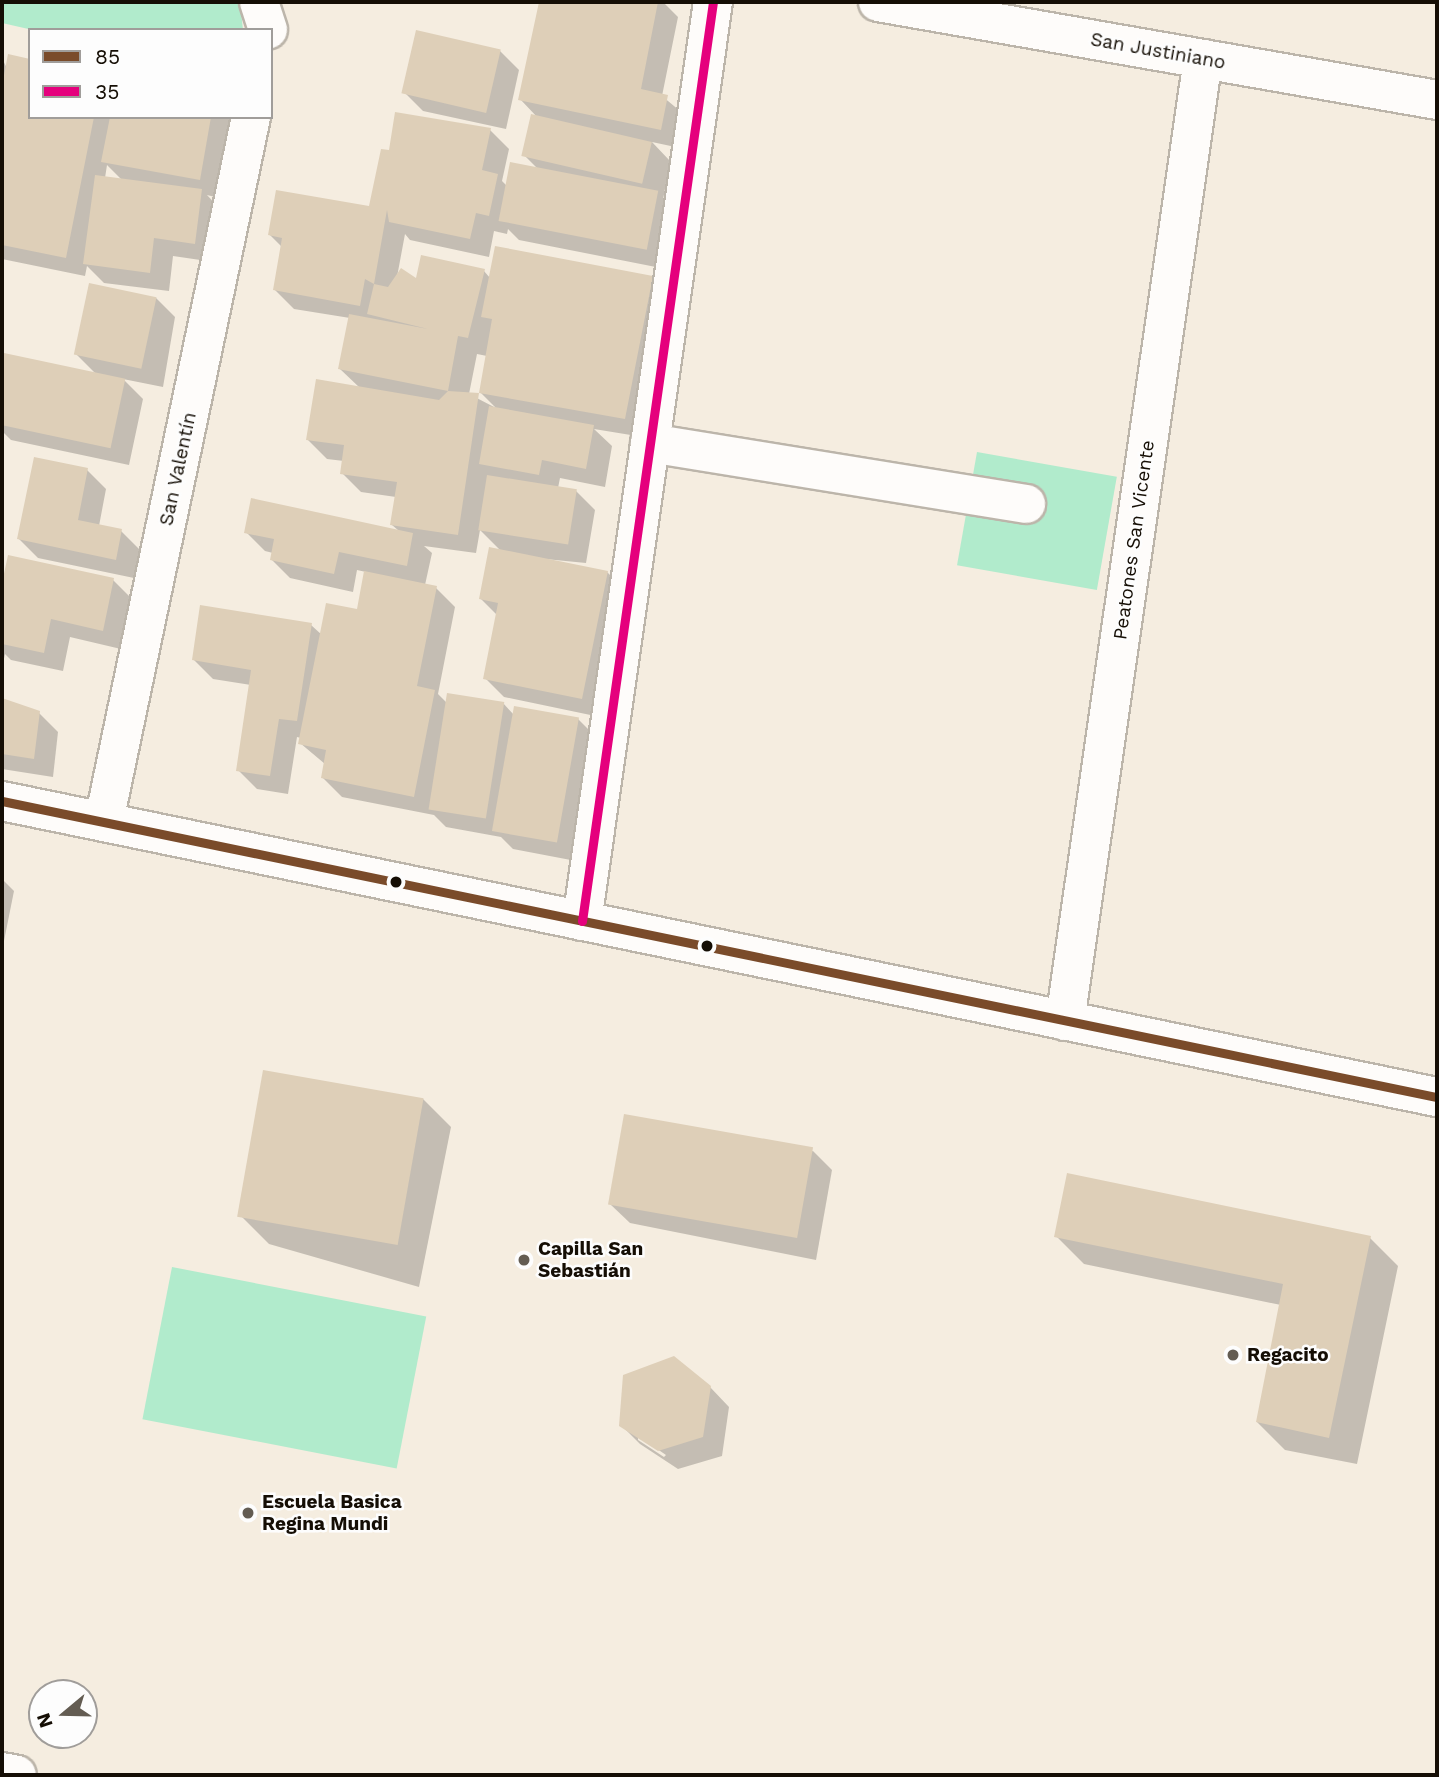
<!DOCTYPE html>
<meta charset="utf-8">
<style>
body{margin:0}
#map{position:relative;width:1439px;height:1777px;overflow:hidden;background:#f5ede0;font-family:"Work Sans",sans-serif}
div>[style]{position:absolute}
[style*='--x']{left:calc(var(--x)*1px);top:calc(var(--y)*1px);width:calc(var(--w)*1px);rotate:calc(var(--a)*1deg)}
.green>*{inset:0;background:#b1ebcc;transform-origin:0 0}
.shadow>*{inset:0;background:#0003}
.building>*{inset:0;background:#decfb8;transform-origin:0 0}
.roads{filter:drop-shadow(2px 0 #bcb5aa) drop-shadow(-2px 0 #bcb5aa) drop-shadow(0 2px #bcb5aa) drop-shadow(0 -2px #bcb5aa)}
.minor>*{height:38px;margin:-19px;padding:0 19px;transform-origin:19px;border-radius:19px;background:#fefcfa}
.tertiary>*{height:38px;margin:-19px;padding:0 19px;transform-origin:19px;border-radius:19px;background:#fefcfa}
.bus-1>*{height:9px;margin:-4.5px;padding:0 4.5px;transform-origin:4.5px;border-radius:4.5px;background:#7a4b2a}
.bus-2>*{height:9px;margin:-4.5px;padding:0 4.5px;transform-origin:4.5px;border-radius:4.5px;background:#e5007d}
.dots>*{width:19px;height:19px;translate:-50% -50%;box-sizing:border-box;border:4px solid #fdfdfd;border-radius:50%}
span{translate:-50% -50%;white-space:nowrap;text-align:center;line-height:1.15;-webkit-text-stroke:5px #fdfdfd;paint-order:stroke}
.street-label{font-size:19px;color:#150e05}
.poi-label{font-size:19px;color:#150e05;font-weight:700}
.left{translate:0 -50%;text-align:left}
.frame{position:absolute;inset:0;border:4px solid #150e05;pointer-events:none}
.legend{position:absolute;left:28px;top:28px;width:245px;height:91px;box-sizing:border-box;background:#fdfdfd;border:2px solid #a09d9a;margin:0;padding:9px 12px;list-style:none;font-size:21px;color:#150e05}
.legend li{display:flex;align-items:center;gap:14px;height:35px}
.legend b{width:35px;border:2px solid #a09d9a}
.north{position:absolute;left:28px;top:1679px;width:70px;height:70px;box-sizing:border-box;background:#fdfdfd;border:2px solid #a09d9a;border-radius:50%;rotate:251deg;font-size:19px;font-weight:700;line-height:28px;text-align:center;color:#150e05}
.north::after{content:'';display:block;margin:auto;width:24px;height:32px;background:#635c52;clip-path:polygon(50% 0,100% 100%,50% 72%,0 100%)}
</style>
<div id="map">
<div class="green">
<div style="clip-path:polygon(2px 2px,240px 2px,243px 30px,33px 30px,2px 23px)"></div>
<div style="left:977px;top:452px;width:142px;height:115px;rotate:10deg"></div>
<div style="left:172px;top:1267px;width:259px;height:155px;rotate:11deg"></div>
</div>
<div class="shadow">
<div style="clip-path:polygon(evenodd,540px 2px,663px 2px,678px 17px,662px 96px,686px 116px,680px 148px,652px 142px,670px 161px,663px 200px,676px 213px,666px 269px,519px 240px,508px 229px,507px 234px,494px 231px,489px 257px,410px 240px,405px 234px,397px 277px,417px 281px,484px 271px,490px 278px,652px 278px,671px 297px,643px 437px,594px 429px,612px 446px,605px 487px,560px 478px,558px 488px,576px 491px,595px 510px,586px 563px,535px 558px,607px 572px,626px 591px,600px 717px,504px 697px,485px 678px,498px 616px,481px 599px,501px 551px,480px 530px,476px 553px,424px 546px,432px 553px,425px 585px,436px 588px,455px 607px,438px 694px,447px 703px,503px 703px,514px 715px,578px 719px,597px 738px,576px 861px,513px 849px,501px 837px,446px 827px,434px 815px,342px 797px,323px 778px,325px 764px,300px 743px,301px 738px,297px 737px,288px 794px,257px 789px,238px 770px,251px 685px,213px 679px,194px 660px,311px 625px,322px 635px,358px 611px,366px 572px,357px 570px,353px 592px,290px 578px,271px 559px,273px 553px,265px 551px,246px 532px,399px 531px,392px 525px,396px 497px,361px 492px,342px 473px,344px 461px,327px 459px,308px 440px,360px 388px,340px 369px,350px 318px,294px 309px,275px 290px,282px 247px,270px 235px,370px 208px,390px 152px,490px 130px,509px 149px,502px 181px,507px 186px,539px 170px,524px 155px,538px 118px,520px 99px,540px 2px,477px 354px,487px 356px,481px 393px,496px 408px,469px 394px,477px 354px)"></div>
<div style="clip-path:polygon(500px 51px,519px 70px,506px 129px,423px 111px,404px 92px)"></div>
<div style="clip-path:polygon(evenodd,2px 58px,30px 117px,231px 117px,219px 198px,207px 195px,221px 210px,214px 262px,173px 256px,169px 291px,104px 283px,87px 266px,85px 276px,2px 259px,2px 58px,107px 165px,122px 180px,105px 178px,107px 165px)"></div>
<div style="clip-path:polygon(156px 298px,175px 317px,163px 387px,123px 379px,143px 399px,129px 465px,11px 440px,2px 431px,6px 355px,96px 374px,77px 355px)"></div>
<div style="clip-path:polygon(87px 470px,106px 489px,99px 526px,121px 531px,140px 550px,134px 578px,38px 558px,19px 539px)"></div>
<div style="clip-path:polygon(113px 580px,132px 599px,121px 649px,70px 637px,63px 671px,11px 660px,5px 654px,2px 668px,2px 581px)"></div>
<div style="clip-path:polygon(2px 700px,39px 713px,58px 732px,53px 777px,2px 769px)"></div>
<div style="clip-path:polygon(2px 879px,14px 891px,2px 951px)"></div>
<div style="clip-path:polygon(423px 1099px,451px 1127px,419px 1287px,269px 1244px,241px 1216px)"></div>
<div style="clip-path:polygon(813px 1151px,832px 1170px,816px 1260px,630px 1223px,610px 1204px)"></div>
<div style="clip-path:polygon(1056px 1236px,1370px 1238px,1398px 1266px,1357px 1464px,1285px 1450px,1257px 1422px,1281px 1305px,1084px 1264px)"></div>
<div style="clip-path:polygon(evenodd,710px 1387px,729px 1407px,722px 1456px,678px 1469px,640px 1444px,621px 1425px,710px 1387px,638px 1436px,666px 1455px,664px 1457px,638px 1440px,638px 1436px)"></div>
</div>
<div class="building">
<div style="clip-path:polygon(539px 2px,658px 2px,641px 89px,668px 95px,661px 130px,518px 100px)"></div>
<div style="left:416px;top:30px;width:87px;height:65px;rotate:13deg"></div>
<div style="clip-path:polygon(8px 54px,30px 59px,30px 117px,94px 117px,66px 258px,2px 245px,2px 86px)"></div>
<div style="clip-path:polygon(395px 112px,491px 128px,482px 170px,498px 174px,489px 216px,476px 213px,470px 239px,389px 222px,387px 210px,374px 284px,365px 279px,360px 306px,273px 290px,282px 238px,268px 235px,276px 190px,369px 206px,381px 149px,389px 150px)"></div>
<div style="left:531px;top:114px;width:124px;height:43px;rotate:13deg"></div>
<div style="clip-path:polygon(110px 117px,211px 117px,200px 180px,101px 162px)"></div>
<div style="left:510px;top:162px;width:151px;height:60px;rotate:11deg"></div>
<div style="clip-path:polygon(95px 175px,202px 189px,195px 244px,154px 238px,150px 273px,83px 264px)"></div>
<div style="clip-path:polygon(495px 246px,653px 276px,625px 419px,479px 393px,492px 319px,481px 317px)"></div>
<div style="clip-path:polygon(421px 255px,485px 269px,468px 338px,458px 336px,448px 391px,338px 369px,349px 314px,428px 329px,367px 314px,374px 284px,388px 287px,401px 268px,416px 278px)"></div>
<div style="left:89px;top:283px;width:69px;height:73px;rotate:12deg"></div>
<div style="left:4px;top:353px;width:124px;height:71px;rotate:12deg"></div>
<div style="clip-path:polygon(316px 379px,439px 400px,448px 391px,479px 393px,458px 535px,390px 525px,397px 482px,340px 474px,344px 445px,306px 440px)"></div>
<div style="clip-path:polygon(489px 406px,594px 425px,586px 469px,542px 460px,539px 475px,479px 464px)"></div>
<div style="clip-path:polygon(34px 457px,88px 468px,78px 520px,122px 529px,116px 560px,17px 539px)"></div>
<div style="left:487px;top:475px;width:91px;height:56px;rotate:9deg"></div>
<div style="clip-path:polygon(251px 498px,413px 533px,407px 566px,339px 552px,334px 574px,270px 560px,274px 539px,244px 533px)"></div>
<div style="clip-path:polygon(489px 547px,608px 571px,582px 699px,483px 679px,498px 603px,479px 599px)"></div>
<div style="clip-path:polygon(8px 555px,114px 578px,103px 631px,51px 619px,44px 653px,2px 644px,2px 583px)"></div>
<div style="clip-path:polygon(364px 571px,437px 586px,417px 686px,435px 690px,414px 797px,321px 778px,326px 750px,298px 744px,326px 603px,357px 609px)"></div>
<div style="clip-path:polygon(200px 605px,312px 623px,297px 721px,279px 719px,270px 776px,236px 771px,251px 670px,192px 660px)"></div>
<div style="left:447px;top:693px;width:58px;height:118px;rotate:9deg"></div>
<div style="clip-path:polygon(2px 698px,40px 711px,34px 759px,2px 754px)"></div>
<div style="left:514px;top:706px;width:66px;height:127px;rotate:10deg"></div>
<div style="left:263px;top:1070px;width:163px;height:149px;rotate:10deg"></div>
<div style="left:624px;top:1114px;width:192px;height:92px;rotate:10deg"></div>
<div style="clip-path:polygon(1067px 1173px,1371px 1236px,1329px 1438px,1256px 1422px,1283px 1284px,1054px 1237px)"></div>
<div style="clip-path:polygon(674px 1356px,711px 1386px,703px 1437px,658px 1451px,619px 1426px,623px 1375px)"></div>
</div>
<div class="roads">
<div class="minor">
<div style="--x:259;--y:2;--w:29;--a:72"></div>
<div style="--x:878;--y:2;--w:568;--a:9.94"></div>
<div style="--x:650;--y:443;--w:381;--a:9.2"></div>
<div style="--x:104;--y:821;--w:719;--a:-78.21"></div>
<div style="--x:582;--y:921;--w:928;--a:-81.89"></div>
<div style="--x:1065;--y:1021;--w:972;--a:-81.84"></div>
<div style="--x:2;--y:1772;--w:15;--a:11"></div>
</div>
<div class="tertiary">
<div style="--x:2;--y:801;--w:1465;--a:11.66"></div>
</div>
</div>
<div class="bus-1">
<div style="--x:2;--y:801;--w:1465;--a:11.66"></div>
</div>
<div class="bus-2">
<div style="--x:582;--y:921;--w:928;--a:-81.89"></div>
</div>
<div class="dots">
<div style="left:396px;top:882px;background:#150e05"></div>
<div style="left:707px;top:946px;background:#150e05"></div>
<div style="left:524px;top:1260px;background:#635c52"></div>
<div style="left:1233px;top:1355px;background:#635c52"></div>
<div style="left:248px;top:1513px;background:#635c52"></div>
</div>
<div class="street-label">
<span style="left:1158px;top:51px;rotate:10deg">San Justiniano</span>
<span style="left:178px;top:469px;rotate:-78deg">San Valentín</span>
<span style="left:1134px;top:540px;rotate:-82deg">Peatones San Vicente</span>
</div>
<div class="poi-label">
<span class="left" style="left:538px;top:1260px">Capilla San<br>Sebastián</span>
<span class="left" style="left:1247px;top:1355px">Regacito</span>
<span class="left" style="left:262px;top:1513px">Escuela Basica<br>Regina Mundi</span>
</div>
<div class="frame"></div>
<ul class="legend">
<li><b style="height:9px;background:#7a4b2a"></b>85</li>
<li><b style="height:9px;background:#e5007d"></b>35</li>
</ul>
<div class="north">N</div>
</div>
